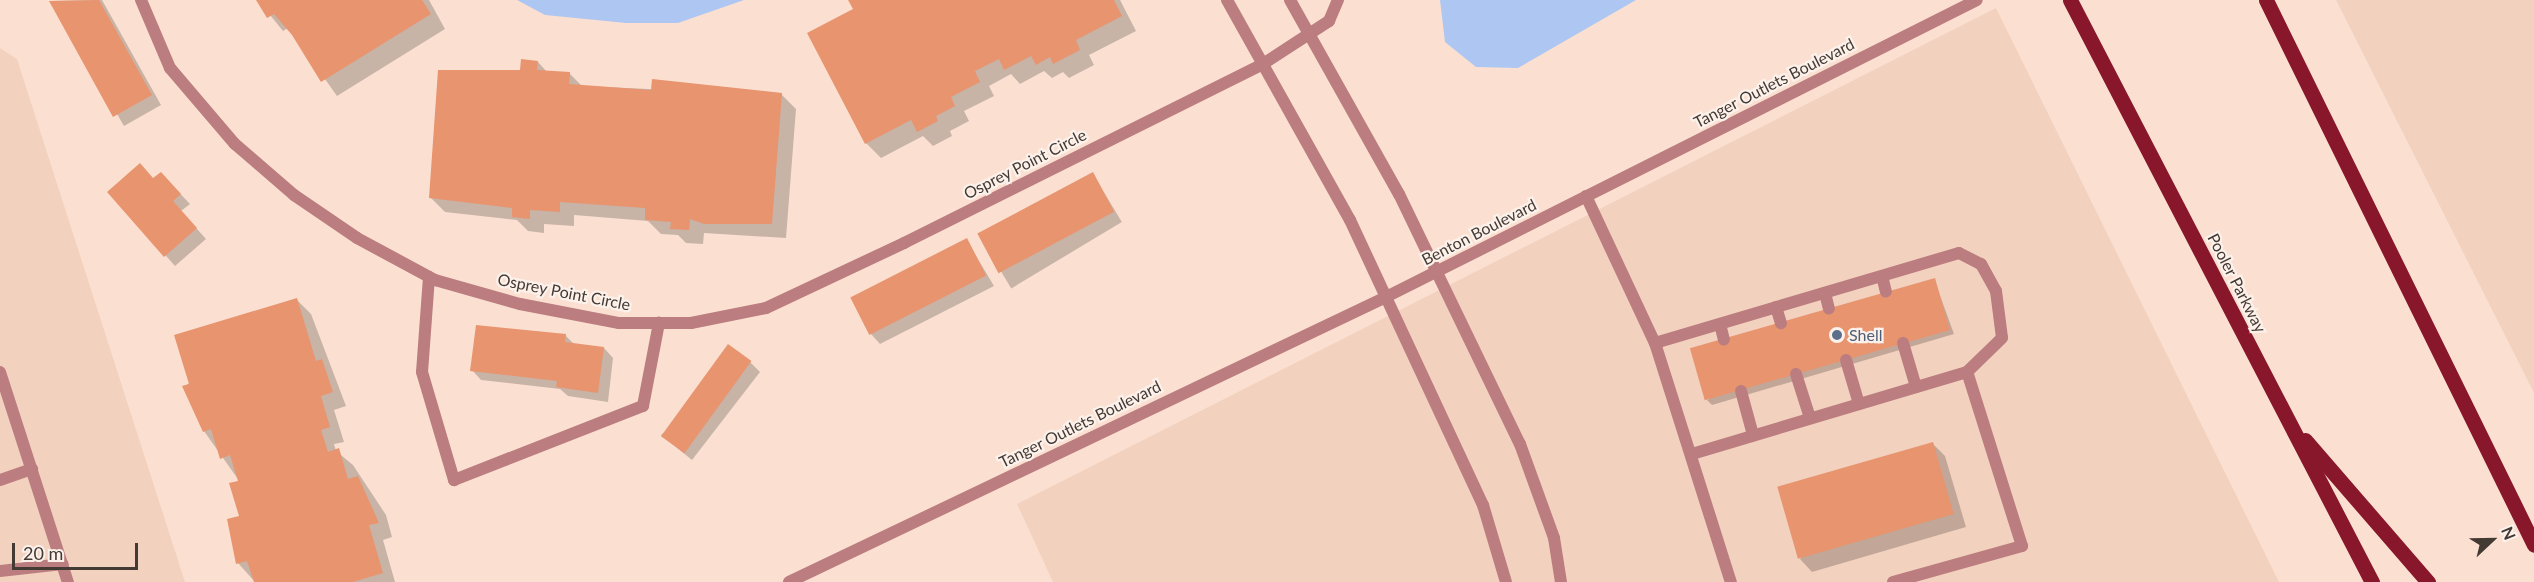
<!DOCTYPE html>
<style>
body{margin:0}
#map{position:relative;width:2534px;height:582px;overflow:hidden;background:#fbe0d1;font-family:Lato,sans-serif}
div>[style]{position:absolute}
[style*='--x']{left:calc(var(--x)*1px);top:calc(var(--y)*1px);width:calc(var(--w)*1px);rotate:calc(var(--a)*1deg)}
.built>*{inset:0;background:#f3d1bf}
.water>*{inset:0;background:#aec6f2}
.shadow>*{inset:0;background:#0003;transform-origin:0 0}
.building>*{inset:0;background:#e7946f;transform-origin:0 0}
.service>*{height:12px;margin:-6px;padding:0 6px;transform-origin:6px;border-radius:6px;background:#bb7d7f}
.minor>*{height:12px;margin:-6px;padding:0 6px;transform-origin:6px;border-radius:6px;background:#bb7d7f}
.tertiary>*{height:12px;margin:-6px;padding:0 6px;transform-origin:6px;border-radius:6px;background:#bb7d7f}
.primary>*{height:15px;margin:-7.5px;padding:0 7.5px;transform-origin:7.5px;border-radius:7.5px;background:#88172c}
.dots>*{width:16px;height:16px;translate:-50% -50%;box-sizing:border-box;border:3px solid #fcf1eb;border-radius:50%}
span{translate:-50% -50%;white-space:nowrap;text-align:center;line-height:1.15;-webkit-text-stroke:4.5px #fcf1eb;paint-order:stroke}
.street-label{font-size:16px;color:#443a34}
.service-label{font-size:16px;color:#4e5e75}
.left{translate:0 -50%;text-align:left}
.north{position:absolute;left:2462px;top:510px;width:60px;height:60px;-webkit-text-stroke:4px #fcf1eb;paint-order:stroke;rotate:68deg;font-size:16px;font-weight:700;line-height:24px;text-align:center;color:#443a34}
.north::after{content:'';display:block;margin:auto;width:21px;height:27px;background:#443a34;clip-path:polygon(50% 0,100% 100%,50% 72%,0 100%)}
.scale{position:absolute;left:12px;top:543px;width:126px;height:27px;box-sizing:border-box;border:3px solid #443a34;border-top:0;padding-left:8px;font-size:18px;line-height:21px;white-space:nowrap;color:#443a34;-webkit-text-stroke:4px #fcf1eb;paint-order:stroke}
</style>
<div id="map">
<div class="built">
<div style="clip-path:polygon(2336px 0,2534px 0,2534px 393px)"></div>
<div style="clip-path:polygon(1996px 8px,2279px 582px,1053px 582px,1017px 504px)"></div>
<div style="clip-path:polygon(0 48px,17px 59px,185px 582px,0 582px)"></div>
</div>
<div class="water">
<div style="clip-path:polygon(517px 0,744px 0,678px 23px,626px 23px,545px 15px)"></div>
<div style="clip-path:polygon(1440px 0,1636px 0,1518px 68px,1476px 67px,1445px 42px)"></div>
</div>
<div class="shadow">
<div style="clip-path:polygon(102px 0,161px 105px,124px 126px,51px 1px)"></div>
<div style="clip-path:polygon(258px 0,429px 0,445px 29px,337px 96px,293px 34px,288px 28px,283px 31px)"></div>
<div style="clip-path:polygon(850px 0,1120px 0,1136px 31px,1089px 55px,1094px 65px,1069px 78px,1063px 72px,1052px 78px,1044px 71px,1020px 84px,1011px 74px,989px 86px,994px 96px,964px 111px,969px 121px,950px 131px,952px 136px,933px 146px,923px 136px,881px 158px,866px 143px,855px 10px)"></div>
<div style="clip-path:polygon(538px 62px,547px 72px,569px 73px,582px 86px,782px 95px,796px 109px,786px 238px,704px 233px,703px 244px,686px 243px,678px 235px,661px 234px,648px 221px,574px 215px,574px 226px,544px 224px,544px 233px,528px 231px,517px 220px,445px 212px,431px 198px,521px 71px)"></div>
<div style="left:1093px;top:174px;width:56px;height:129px;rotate:59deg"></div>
<div style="clip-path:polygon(154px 180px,171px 184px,190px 204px,181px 211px,206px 239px,175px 266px,109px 192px)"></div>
<div style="clip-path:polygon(966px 239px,994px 286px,880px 344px,871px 334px)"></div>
<div style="clip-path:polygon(1934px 279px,1954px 334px,1712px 405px,1707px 400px)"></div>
<div style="clip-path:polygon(296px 299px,311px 314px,346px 406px,334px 410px,344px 442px,334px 444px,336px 451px,353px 465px,386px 515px,392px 537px,383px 540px,395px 582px,255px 582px,238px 563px,240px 482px,204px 431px,184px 387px)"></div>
<div style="clip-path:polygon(565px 335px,575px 345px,604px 348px,613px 358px,608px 402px,568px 396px,560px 389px,481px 380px,472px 370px)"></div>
<div style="clip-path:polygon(750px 362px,760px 372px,692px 460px,661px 435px)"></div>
<div style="clip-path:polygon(1932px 443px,1945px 456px,1966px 527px,1812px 572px,1800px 559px)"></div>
</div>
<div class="building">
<div style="clip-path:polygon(99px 0,152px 95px,113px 117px,49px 1px)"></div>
<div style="clip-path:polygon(256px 0,422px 0,431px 14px,321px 82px,292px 35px,274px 14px,267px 18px)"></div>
<div style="clip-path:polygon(848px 0,1114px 0,1122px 16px,1076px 40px,1080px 50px,1053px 64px,1050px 57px,1036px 65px,1031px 56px,1004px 70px,999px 59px,975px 71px,980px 82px,951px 97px,955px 106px,936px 116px,938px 121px,917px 132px,911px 120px,865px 144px,807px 33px,853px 9px)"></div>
<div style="clip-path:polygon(521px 59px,538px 61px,537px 70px,570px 72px,569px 84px,651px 90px,652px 79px,782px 93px,772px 224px,704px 224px,690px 219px,689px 230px,670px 229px,671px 222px,645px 220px,645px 208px,560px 202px,560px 212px,530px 210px,530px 219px,512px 217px,512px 208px,429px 198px,438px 70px,520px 70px)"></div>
<div style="clip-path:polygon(140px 163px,153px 178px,161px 172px,181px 194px,173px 201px,197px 228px,164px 257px,107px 192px)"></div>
<div style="left:1093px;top:172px;width:45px;height:131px;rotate:62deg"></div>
<div style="left:967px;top:238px;width:42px;height:131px;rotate:63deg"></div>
<div style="left:1935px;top:278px;width:54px;height:255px;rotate:74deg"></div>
<div style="clip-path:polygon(297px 298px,316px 361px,322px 359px,333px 392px,321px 396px,330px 427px,321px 430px,328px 452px,339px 448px,348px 479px,358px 476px,379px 523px,369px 525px,383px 573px,353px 582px,254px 582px,247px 561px,236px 564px,227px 519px,239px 516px,229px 483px,238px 481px,230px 455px,220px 459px,211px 429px,203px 432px,182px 386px,189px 384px,174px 335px)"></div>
<div style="clip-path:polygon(476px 325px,566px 334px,565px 342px,604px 347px,598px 393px,556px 387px,557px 381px,470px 371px)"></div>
<div style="left:728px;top:344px;width:29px;height:114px;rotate:36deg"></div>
<div style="left:1933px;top:442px;width:75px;height:162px;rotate:74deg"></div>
</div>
<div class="service">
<div style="--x:1586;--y:196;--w:162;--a:64.9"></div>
<div style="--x:1655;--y:343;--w:251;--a:72.4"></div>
<div style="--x:1882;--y:276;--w:16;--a:76"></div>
<div style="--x:429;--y:277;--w:95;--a:94.2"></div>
<div style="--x:422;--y:372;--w:113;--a:73.5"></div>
<div style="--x:454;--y:480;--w:203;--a:-21.4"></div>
<div style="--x:643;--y:406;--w:85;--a:-79.1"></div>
<div style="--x:1825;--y:293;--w:16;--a:76"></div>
<div style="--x:1776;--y:307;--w:17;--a:73"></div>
<div style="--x:1720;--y:324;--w:16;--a:76"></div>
<div style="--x:1655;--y:343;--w:317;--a:-16.5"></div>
<div style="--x:1959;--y:253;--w:25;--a:27"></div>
<div style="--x:1981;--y:264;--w:31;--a:61"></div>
<div style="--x:1996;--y:291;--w:47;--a:82.7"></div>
<div style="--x:2002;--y:338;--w:49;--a:135.8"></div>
<div style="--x:1967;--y:372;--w:287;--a:163.4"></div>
<div style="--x:1903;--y:343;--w:46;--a:73.5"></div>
<div style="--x:1846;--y:360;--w:46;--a:73.5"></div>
<div style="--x:0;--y:372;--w:221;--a:72.1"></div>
<div style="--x:1796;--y:374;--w:46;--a:72.3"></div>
<div style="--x:1741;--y:391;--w:46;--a:74.7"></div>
<div style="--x:0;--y:480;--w:34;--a:-19"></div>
<div style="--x:0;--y:571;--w:63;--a:-6.3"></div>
<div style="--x:1893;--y:582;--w:134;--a:-15.6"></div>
<div style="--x:2022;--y:546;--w:182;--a:-107.5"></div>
</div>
<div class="minor">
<div style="--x:141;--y:0;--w:74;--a:66.9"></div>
<div style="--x:170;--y:68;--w:100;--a:49.5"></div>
<div style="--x:235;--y:144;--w:78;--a:40.8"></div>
<div style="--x:294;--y:195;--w:76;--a:34.3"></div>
<div style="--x:357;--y:238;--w:89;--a:28.3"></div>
<div style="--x:435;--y:280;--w:88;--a:15.8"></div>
<div style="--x:520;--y:304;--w:101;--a:10.9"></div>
<div style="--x:619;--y:323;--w:72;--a:0"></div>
<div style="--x:691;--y:323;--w:76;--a:-11.3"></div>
<div style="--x:766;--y:308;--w:153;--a:-25.2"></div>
<div style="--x:904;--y:243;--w:401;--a:-26.5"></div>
<div style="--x:1263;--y:64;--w:79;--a:-33.1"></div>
<div style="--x:1329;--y:21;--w:23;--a:-67"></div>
<div style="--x:1227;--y:0;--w:252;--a:60.8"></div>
<div style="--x:1350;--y:220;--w:315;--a:65"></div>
<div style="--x:1483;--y:505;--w:80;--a:73.4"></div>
<div style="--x:1290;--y:0;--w:223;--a:60.7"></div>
<div style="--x:1399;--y:194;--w:278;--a:64.2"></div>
<div style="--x:1520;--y:444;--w:100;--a:70.1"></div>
<div style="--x:1554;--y:538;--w:45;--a:81"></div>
</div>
<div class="tertiary">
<div style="--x:789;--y:582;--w:662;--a:-25.52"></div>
<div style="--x:1386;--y:297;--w:661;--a:-26.68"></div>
</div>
<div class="primary">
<div style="--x:2070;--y:0;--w:656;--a:62.58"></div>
<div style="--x:2266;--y:0;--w:607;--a:63.81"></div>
<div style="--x:2305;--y:440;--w:188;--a:49.1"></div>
</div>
<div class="dots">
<div style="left:1837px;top:335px;background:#5c6f8a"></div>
</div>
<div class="street-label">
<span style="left:1774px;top:83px;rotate:-27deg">Tanger Outlets Boulevard</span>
<span style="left:1025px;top:164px;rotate:-27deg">Osprey Point Circle</span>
<span style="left:1479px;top:232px;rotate:-27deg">Benton Boulevard</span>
<span style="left:2237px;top:283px;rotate:63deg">Pooler Parkway</span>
<span style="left:564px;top:292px;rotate:11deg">Osprey Point Circle</span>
<span style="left:1080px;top:424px;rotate:-26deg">Tanger Outlets Boulevard</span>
</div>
<div class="service-label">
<span class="left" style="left:1849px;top:335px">Shell</span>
</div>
<div class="north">N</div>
<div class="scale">20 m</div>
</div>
